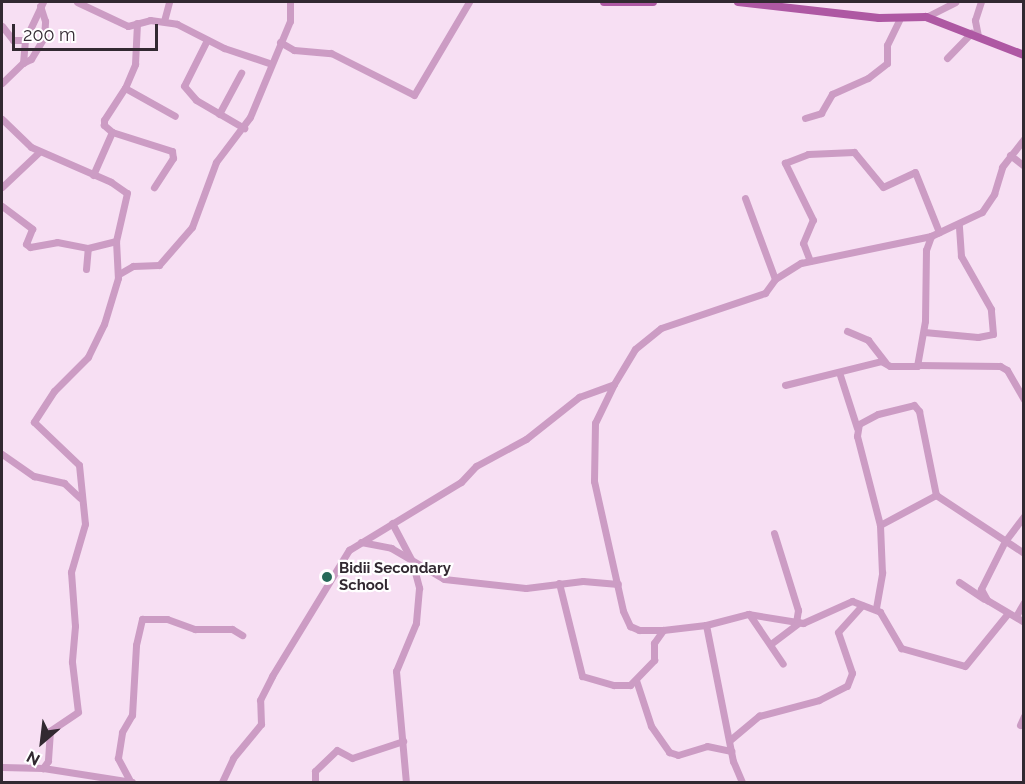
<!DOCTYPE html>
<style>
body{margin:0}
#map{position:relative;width:1025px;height:784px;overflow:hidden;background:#f7dff3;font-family:Raleway,sans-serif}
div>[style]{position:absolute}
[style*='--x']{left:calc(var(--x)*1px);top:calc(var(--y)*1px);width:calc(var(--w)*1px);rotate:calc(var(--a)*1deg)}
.minor>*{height:7px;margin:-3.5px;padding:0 3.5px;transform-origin:3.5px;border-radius:3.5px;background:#cc9cc4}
.major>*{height:8px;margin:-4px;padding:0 4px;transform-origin:4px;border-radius:4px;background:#ae58a3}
.dots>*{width:16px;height:16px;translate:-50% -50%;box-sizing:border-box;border:3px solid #fff;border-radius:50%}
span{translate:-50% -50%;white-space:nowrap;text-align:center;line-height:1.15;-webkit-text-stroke:4.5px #fff;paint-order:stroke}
.poi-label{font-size:15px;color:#322931;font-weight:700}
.left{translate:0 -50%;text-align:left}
.frame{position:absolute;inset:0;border:3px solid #322931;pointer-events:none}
.north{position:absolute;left:12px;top:712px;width:60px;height:60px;-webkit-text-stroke:4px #fff;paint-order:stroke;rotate:208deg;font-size:16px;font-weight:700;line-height:24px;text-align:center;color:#322931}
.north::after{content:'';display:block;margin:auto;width:21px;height:27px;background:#322931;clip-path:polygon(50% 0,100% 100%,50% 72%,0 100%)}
.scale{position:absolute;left:12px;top:24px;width:146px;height:27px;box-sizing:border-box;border:3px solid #322931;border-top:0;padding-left:8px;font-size:18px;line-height:21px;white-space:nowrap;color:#322931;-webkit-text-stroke:4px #fff;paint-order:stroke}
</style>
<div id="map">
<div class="minor">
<div style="--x:77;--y:2;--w:56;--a:25.2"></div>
<div style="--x:128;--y:26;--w:23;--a:-15"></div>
<div style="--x:150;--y:20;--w:27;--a:8"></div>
<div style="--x:177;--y:24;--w:53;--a:27.1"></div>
<div style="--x:224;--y:48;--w:47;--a:18.4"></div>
<div style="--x:926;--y:17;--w:33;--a:-27"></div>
<div style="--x:164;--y:21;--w:20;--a:-75"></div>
<div style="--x:2;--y:26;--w:18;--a:52"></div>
<div style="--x:13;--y:40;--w:12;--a:0"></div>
<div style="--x:978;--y:36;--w:16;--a:-101"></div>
<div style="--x:975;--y:20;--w:19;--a:-72"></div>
<div style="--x:207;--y:40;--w:51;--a:116.6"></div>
<div style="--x:184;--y:86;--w:18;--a:49"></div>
<div style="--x:196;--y:100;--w:56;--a:30.3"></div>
<div style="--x:280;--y:42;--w:16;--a:30"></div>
<div style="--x:294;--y:50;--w:37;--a:5"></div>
<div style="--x:331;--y:53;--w:93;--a:26.8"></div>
<div style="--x:414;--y:95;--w:108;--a:-59.4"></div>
<div style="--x:947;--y:58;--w:35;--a:-46"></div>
<div style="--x:23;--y:63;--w:9;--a:-27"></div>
<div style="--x:31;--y:59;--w:26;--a:-59"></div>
<div style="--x:44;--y:37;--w:16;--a:-86"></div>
<div style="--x:45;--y:21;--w:16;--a:-108"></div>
<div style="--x:2;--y:83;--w:29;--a:-44"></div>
<div style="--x:23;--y:63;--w:23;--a:-85"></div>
<div style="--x:25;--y:40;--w:42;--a:-64.7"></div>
<div style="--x:125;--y:88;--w:57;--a:29.2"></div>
<div style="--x:219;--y:114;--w:47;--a:-61.8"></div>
<div style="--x:805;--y:118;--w:17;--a:-17"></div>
<div style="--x:821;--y:113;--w:22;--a:-60"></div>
<div style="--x:832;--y:94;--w:39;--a:-24"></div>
<div style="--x:868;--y:78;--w:24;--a:-38"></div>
<div style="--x:887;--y:63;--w:18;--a:-90"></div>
<div style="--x:887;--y:45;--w:30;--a:-64"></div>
<div style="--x:2;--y:119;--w:40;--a:44"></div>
<div style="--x:31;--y:147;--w:87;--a:23.6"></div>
<div style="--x:111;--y:182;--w:19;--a:35"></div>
<div style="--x:127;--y:193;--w:49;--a:102.9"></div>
<div style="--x:116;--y:241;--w:37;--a:87"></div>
<div style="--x:118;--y:278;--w:48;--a:106.9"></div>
<div style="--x:104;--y:324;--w:37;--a:116"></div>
<div style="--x:88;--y:357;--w:48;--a:135"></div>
<div style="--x:54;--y:391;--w:37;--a:123"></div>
<div style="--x:34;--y:422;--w:62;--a:43.7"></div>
<div style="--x:79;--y:465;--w:59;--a:84.2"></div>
<div style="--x:85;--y:524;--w:50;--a:106.3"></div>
<div style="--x:71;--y:572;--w:54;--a:85.8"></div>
<div style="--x:75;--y:626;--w:36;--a:95"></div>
<div style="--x:72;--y:662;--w:50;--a:83.2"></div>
<div style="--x:78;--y:712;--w:34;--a:146"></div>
<div style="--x:50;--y:731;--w:30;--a:94"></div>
<div style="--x:48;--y:761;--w:9;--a:126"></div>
<div style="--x:112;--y:132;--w:63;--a:17.6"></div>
<div style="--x:172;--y:151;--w:7;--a:82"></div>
<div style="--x:173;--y:158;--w:35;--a:123"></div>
<div style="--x:1010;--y:155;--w:18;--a:38"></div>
<div style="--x:93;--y:175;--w:47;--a:-66.2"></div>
<div style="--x:112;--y:132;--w:11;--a:-139"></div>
<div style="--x:104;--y:125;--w:5;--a:-90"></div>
<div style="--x:104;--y:120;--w:38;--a:-57"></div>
<div style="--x:125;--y:88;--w:26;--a:-67"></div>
<div style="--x:135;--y:64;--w:41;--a:-87.2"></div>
<div style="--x:2;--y:187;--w:51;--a:-43.4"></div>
<div style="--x:745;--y:198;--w:86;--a:69.7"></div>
<div style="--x:2;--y:206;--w:38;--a:37"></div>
<div style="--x:32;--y:229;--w:16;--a:112"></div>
<div style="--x:26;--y:244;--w:5;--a:37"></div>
<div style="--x:30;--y:247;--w:27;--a:-10"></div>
<div style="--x:57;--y:242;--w:32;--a:11"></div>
<div style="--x:88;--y:248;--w:29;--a:-14"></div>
<div style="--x:810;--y:261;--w:19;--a:-111"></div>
<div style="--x:803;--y:243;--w:25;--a:-67"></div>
<div style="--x:813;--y:220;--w:64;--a:-116.2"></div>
<div style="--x:785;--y:163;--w:25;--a:-21"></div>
<div style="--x:808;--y:154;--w:46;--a:-2.5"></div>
<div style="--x:854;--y:152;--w:45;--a:50.4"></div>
<div style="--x:883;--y:187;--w:35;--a:-25"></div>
<div style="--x:915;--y:172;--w:65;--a:68.2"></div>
<div style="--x:86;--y:269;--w:21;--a:-85"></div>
<div style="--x:119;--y:274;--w:16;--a:-30"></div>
<div style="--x:133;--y:266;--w:26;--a:-2"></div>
<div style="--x:159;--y:265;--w:50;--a:-49"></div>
<div style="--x:192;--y:227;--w:69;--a:-69.7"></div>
<div style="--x:216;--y:162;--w:56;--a:-52.9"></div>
<div style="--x:250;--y:117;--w:104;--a:-67.4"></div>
<div style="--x:290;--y:21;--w:19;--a:-90"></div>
<div style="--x:847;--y:331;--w:23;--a:23"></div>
<div style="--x:868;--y:340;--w:28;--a:52"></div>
<div style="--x:924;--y:332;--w:54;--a:5.3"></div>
<div style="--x:978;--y:337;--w:15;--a:-11"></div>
<div style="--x:993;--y:334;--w:25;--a:-95"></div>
<div style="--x:991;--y:309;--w:61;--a:-119.5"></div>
<div style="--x:961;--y:256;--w:31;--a:-94"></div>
<div style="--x:917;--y:365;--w:83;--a:0.7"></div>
<div style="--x:1000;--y:366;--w:8;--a:30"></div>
<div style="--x:1007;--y:370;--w:34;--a:60"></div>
<div style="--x:839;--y:372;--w:59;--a:72.2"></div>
<div style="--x:785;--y:385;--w:99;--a:-14"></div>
<div style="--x:881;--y:361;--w:10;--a:29"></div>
<div style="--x:890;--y:366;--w:27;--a:0"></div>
<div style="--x:917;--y:366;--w:46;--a:-79.9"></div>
<div style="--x:925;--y:321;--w:71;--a:-89.2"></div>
<div style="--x:926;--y:250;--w:15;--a:-70"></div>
<div style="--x:613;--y:386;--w:41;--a:115.9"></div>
<div style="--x:595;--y:423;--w:58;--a:91"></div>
<div style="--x:594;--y:481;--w:133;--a:77.4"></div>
<div style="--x:623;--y:611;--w:17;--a:65"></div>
<div style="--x:630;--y:626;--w:10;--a:24"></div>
<div style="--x:639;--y:630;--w:24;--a:0"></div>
<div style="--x:663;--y:630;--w:43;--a:-6.6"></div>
<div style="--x:706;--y:625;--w:43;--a:-14.7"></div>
<div style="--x:748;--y:614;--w:56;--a:9.3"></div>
<div style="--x:803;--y:623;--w:54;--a:-24.2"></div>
<div style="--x:852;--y:601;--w:30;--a:21"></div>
<div style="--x:880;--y:612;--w:42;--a:59.7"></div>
<div style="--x:901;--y:648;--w:66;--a:15.7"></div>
<div style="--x:965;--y:666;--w:68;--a:-50.9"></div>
<div style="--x:2;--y:454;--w:39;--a:35"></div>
<div style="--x:34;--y:476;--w:31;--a:13"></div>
<div style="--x:64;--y:483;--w:22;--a:43"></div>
<div style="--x:1024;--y:516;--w:31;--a:127"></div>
<div style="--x:1005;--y:541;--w:54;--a:116.6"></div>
<div style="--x:981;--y:589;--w:13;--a:61"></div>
<div style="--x:987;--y:600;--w:43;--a:30.7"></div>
<div style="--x:392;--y:523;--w:43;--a:62.2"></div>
<div style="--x:412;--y:561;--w:28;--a:75"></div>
<div style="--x:419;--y:588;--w:35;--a:95"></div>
<div style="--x:416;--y:623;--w:52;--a:112.6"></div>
<div style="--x:396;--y:671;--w:111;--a:84.9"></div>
<div style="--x:880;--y:525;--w:64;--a:-28.2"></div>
<div style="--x:774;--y:533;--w:81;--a:72.7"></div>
<div style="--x:798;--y:610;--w:13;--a:99"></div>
<div style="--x:361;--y:542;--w:31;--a:11"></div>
<div style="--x:391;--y:548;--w:61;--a:30.3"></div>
<div style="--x:444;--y:579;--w:82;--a:6.3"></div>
<div style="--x:526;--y:588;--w:57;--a:-7"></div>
<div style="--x:583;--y:581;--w:35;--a:5"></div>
<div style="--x:959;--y:582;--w:30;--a:34"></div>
<div style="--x:559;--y:583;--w:96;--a:76.1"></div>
<div style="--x:582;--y:676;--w:33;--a:16"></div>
<div style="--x:614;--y:685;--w:16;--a:0"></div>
<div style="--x:630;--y:685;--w:35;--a:-46"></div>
<div style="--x:654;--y:660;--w:17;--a:-90"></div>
<div style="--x:654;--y:643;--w:16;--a:-55"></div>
<div style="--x:876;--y:608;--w:36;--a:-80"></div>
<div style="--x:882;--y:573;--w:48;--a:-92.4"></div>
<div style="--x:880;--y:525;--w:92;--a:-104.5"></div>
<div style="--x:857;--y:436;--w:12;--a:-81"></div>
<div style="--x:859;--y:424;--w:21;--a:-28"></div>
<div style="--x:878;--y:414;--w:37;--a:-14"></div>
<div style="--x:914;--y:405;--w:8;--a:50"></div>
<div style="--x:919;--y:411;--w:86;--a:78.6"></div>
<div style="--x:936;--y:495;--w:105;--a:33.4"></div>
<div style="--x:749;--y:614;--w:60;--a:55.8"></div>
<div style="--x:1016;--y:616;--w:16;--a:-60"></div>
<div style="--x:706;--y:625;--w:139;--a:78.8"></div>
<div style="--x:733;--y:761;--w:23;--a:67"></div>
<div style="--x:772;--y:643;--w:34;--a:-37"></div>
<div style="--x:636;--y:680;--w:48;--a:71.9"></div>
<div style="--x:651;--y:726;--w:32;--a:55"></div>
<div style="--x:669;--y:752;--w:9;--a:18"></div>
<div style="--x:678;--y:755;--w:30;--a:-17"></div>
<div style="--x:707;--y:746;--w:25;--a:12"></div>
<div style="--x:1020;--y:725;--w:10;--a:-66"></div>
<div style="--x:730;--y:740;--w:38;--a:-40"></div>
<div style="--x:759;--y:716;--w:62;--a:-14.9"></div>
<div style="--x:819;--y:700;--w:31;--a:-27"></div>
<div style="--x:847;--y:686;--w:14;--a:-69"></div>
<div style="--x:852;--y:673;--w:43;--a:-108.9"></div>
<div style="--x:838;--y:632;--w:36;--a:-48"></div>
<div style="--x:2;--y:767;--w:41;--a:1.4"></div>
<div style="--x:43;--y:768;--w:90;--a:8.9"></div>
<div style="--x:130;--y:781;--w:26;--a:-118"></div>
<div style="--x:118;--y:758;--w:26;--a:-81"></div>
<div style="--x:122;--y:732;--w:20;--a:-60"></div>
<div style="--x:132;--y:715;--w:70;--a:-86.7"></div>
<div style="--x:136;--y:645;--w:27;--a:-77"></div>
<div style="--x:142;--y:619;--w:25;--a:0"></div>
<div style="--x:167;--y:619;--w:30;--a:20"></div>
<div style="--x:195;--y:629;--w:37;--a:0"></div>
<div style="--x:232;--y:629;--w:12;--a:31"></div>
<div style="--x:222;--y:782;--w:26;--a:-65"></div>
<div style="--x:233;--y:758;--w:44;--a:-50.5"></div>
<div style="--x:261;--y:724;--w:24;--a:-92"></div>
<div style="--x:260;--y:700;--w:27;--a:-63"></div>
<div style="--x:272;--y:676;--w:148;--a:-58.6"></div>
<div style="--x:349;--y:550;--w:131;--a:-31.3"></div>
<div style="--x:461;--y:482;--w:22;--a:-47"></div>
<div style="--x:476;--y:466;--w:57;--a:-28.4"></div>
<div style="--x:526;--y:439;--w:68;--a:-38.4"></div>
<div style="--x:579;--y:397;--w:37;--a:-20"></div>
<div style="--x:614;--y:384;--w:41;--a:-59"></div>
<div style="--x:635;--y:349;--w:33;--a:-39"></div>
<div style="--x:661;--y:328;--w:110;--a:-18.6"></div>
<div style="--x:765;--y:293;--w:17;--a:-54"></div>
<div style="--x:775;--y:279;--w:31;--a:-32"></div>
<div style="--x:801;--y:263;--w:133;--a:-11.7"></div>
<div style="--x:931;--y:236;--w:56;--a:-25.2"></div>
<div style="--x:982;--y:212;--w:22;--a:-56"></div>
<div style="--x:994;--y:194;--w:28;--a:-73"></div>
<div style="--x:1002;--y:167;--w:36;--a:-52"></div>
<div style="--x:315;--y:782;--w:11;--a:-90"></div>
<div style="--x:315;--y:771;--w:30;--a:-44"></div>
<div style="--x:337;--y:750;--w:17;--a:28"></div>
<div style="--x:352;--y:758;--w:54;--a:-18.4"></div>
</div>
<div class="major">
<div style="--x:604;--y:2;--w:49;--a:0"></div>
<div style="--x:738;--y:2;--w:142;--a:6.5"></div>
<div style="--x:879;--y:18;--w:47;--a:-1.2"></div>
<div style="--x:926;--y:17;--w:105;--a:21.2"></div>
</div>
<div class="dots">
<div style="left:327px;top:577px;background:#266959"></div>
</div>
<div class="poi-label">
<span class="left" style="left:339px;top:577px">Bidii Secondary<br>School</span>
</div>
<div class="frame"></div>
<div class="north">N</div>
<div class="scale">200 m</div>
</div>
